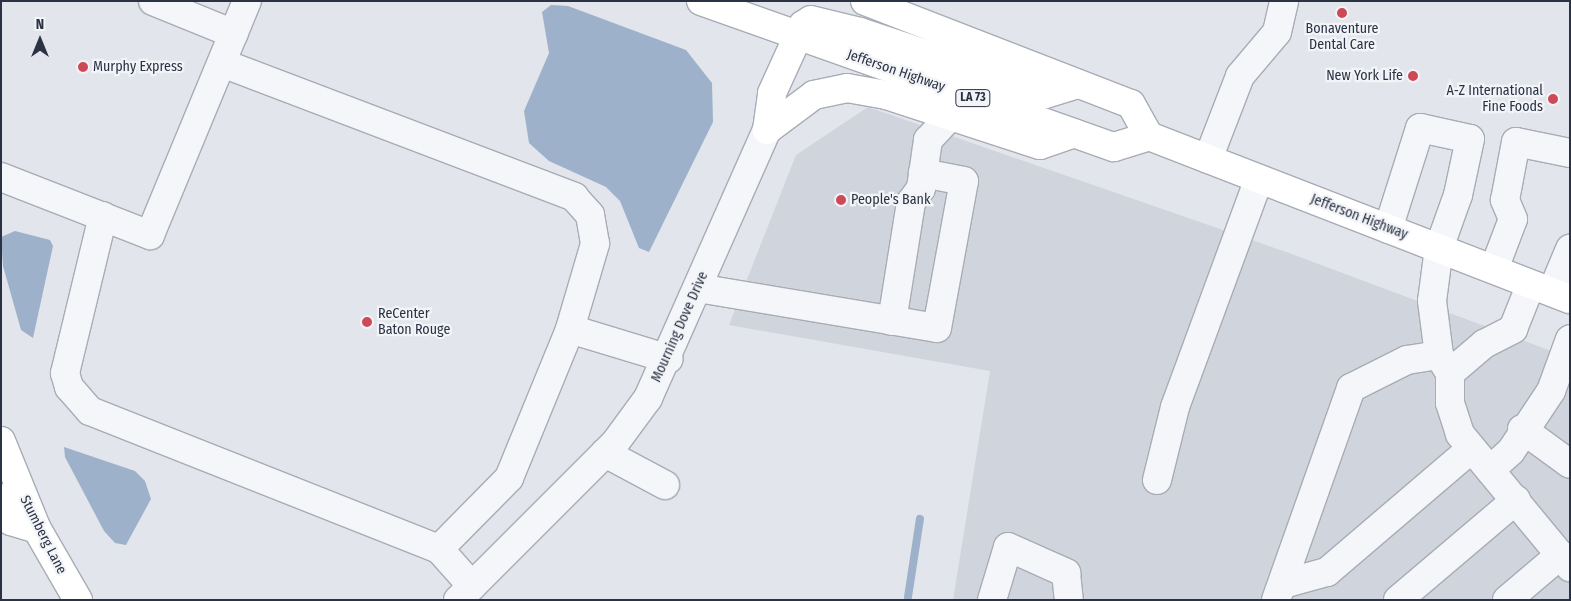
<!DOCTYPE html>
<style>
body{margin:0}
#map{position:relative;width:1571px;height:601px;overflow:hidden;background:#e2e5eb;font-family:"Fira Sans Condensed",sans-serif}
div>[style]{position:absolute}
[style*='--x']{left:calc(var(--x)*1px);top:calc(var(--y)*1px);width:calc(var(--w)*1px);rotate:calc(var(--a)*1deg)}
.built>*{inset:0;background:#d0d4dd}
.water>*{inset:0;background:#9eb1ca}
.stream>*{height:8px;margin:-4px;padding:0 4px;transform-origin:4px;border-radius:4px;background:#9eb1ca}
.roads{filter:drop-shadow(1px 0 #a7acb5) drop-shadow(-1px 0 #a7acb5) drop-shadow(0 1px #a7acb5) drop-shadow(0 -1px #a7acb5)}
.minor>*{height:28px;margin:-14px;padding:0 14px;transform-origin:14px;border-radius:14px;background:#f5f6f9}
.major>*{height:28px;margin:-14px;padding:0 14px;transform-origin:14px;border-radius:14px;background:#fff}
.dots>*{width:14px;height:14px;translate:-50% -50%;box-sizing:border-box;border:2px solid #f2f4f8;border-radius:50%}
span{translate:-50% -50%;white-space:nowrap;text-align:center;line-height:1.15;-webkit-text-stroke:4.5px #f2f4f8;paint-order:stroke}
.shield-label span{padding:1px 4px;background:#f2f4f8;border:1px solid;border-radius:4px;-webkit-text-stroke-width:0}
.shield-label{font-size:12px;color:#2a3243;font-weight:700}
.poi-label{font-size:14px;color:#2a3243}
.left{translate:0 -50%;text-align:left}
.right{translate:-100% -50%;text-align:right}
.street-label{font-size:14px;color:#2a3243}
.frame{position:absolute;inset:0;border:2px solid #2a3243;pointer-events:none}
.north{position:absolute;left:15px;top:15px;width:50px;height:50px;-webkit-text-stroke:4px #f2f4f8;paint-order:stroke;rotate:0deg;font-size:14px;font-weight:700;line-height:20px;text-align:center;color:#2a3243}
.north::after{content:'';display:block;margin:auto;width:18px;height:22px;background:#2a3243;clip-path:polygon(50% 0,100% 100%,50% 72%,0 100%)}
</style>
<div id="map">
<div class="built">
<div style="clip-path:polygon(868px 107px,1289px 253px,1570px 358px,1570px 600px,953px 600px,990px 371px,729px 325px,796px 155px)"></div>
</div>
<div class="water">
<div style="clip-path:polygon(551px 5px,568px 6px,686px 50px,712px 83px,713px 122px,649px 252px,639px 248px,620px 201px,606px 187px,549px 161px,529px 143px,524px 111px,549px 53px,542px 12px)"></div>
<div style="clip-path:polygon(15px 231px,50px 240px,53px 246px,33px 338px,21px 330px,3px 266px,1px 237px)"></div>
<div style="clip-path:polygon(64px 447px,135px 471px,145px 481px,151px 499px,126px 545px,115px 543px,104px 531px,65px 457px)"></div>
</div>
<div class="stream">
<div style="--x:908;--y:597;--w:79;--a:-81.3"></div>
</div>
<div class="roads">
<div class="minor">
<div style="--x:153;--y:1;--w:87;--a:22.2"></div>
<div style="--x:222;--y:63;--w:377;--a:20.8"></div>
<div style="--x:574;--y:197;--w:24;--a:48"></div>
<div style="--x:590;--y:215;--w:29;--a:80"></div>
<div style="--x:595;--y:244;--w:89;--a:106.4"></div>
<div style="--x:1208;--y:159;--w:89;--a:-68.9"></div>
<div style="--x:1240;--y:76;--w:57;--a:-49.9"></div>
<div style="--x:1277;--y:32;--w:32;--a:-77"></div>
<div style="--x:1;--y:177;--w:160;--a:21.3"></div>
<div style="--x:150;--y:235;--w:253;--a:-67.5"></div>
<div style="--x:103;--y:216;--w:162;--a:103.6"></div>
<div style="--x:65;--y:373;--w:15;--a:74"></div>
<div style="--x:69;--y:387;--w:32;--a:49"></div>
<div style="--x:90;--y:411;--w:375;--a:21.6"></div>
<div style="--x:1388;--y:229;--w:106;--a:-72.4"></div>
<div style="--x:1420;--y:128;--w:51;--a:12.4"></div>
<div style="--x:1470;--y:139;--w:57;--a:102.1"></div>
<div style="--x:1458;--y:195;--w:56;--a:109.7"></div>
<div style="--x:1439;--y:248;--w:53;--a:97.5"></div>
<div style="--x:1432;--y:301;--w:54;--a:82.6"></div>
<div style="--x:1439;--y:355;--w:21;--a:59"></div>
<div style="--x:1450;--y:373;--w:30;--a:90"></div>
<div style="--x:1450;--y:403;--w:33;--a:72"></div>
<div style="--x:1460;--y:434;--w:173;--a:50.4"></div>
<div style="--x:1494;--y:269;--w:53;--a:-69.2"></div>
<div style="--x:1513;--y:219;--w:21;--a:-113"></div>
<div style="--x:1505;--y:200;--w:59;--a:-79.3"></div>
<div style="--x:1516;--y:142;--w:55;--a:11.5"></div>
<div style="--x:698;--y:288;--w:242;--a:9.5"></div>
<div style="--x:937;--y:328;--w:149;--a:-79.6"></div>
<div style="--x:964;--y:181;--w:42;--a:-169"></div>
<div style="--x:1552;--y:292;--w:47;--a:-67.3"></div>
<div style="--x:892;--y:321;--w:121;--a:-80.9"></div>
<div style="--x:911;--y:202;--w:17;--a:-54"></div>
<div style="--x:921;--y:188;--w:49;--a:-81.7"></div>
<div style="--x:928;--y:140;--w:34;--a:-47"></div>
<div style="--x:1450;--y:373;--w:45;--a:-40.5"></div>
<div style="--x:1484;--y:344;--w:33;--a:-27"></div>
<div style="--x:1513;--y:329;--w:48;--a:-68.2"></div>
<div style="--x:1522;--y:429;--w:59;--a:36.1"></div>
<div style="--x:605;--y:453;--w:68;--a:28.1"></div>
<div style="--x:1490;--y:470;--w:28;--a:-42"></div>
<div style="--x:1511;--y:451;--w:72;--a:-56.3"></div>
<div style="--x:1551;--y:391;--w:55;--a:-69.9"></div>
<div style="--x:1157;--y:480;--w:75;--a:-76.1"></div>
<div style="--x:1175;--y:407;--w:243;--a:-69.8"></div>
<div style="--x:1283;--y:584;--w:46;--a:-15.3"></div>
<div style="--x:1327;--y:572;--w:189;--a:-40.5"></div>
<div style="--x:472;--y:586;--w:50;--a:-131.7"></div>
<div style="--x:439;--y:549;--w:100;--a:-45.4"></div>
<div style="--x:509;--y:478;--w:161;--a:-67.7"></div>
<div style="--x:570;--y:329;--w:103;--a:16.9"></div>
<div style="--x:458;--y:600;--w:222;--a:-45"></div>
<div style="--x:615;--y:443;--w:56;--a:-53.7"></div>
<div style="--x:648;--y:398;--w:293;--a:-66.1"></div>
<div style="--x:992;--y:600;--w:55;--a:-73.2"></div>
<div style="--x:1008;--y:547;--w:64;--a:24.1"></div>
<div style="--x:1066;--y:573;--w:27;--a:84"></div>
<div style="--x:1276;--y:600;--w:225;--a:-70.5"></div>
<div style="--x:1351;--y:388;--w:63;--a:-26.6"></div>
<div style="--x:1407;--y:360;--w:32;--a:-9"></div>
<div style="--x:1398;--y:600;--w:155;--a:-40.3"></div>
<div style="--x:1507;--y:600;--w:70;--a:-40.3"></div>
</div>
<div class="major">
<div style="--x:701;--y:1;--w:438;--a:19.5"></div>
<div style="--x:1114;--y:147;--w:37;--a:-17"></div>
<div style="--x:1149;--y:136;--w:451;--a:21.2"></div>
<div style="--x:865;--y:1;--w:285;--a:21.2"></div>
<div style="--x:1131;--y:104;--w:37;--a:61"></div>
<div style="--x:767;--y:130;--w:37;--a:-82"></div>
<div style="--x:772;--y:93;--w:75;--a:-65.5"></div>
<div style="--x:803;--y:25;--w:9;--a:-32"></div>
<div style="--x:811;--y:20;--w:50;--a:13.8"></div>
<div style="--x:860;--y:32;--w:195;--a:18.5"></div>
<div style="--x:1045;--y:94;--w:34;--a:-17"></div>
<div style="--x:767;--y:130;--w:59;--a:-36.7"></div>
<div style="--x:814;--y:95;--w:34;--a:-12"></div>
<div style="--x:847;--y:88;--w:40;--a:10"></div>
<div style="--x:886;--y:95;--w:162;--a:18"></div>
<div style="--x:1040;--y:145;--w:36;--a:-19"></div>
<div style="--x:1;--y:441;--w:95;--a:67.8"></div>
<div style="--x:37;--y:529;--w:82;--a:60"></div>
<div style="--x:1;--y:498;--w:25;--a:67"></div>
<div style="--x:11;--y:521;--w:27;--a:17"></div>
</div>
</div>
<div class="dots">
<div style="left:1342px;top:13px;background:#cf4856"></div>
<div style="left:83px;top:67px;background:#cf4856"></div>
<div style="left:1413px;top:76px;background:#cf4856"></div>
<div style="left:1553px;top:99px;background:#cf4856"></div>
<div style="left:841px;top:200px;background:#cf4856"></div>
<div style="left:367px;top:322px;background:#cf4856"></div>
</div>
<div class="shield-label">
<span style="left:973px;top:98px">LA 73</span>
</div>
<div class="poi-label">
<span style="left:1342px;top:37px">Bonaventure<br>Dental Care</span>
<span class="left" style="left:93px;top:67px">Murphy Express</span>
<span class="right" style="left:1403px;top:76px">New York Life</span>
<span class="right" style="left:1543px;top:99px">A-Z International<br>Fine Foods</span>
<span class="left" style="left:851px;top:200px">People's Bank</span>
<span class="left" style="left:378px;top:322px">ReCenter<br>Baton Rouge</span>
</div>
<div class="street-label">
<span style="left:896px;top:71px;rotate:19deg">Jefferson Highway</span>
<span style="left:1359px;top:217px;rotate:21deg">Jefferson Highway</span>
<span style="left:680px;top:327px;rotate:-66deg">Mourning Dove Drive</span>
<span style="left:43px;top:535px;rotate:63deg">Stumberg Lane</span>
</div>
<div class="frame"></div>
<div class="north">N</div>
</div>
